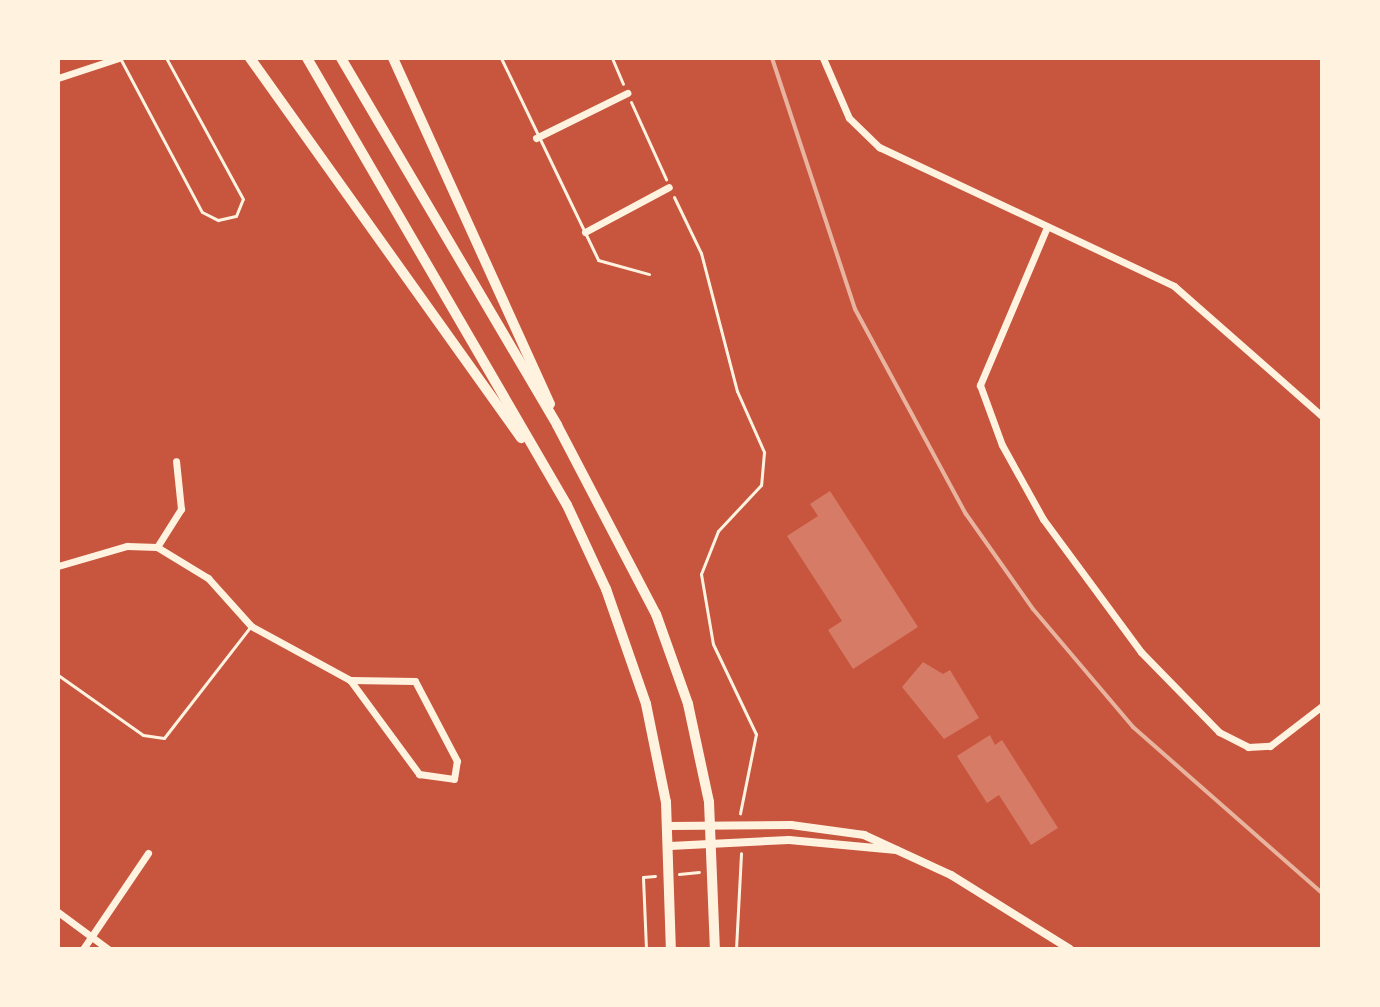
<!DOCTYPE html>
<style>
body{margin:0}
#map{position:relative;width:1380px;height:1007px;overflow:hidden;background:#c8553d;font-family:"Open Sans",sans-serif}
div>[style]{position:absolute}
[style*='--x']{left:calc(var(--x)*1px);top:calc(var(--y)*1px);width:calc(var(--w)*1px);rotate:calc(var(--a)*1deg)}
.building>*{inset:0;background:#d67c66}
.path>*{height:3px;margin:-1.5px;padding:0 1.5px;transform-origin:1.5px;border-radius:1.5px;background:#fff3e0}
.service>*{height:3px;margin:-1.5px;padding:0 1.5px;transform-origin:1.5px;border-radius:1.5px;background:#fff3e0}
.minor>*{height:7px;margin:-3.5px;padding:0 3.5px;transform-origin:3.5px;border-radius:3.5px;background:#fff3e0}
.tertiary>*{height:8px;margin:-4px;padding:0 4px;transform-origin:4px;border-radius:4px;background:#fff3e0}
.primary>*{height:10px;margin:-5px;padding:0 5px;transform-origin:5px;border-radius:5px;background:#fff3e0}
.rail>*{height:4px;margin:-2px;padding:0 2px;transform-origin:2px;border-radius:2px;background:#e9b49f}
span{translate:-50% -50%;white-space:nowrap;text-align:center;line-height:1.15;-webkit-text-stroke:8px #fff3e0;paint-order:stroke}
.frame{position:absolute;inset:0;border:60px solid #fff3e0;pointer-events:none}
</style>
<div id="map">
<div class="building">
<div style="clip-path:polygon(830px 491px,918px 627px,853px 669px,828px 630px,842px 621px,787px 536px,818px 516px,810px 504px)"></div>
<div style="clip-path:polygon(923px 662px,943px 674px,950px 670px,979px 718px,944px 739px,902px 687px)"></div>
<div style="clip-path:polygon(990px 735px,995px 745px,1002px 740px,1058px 828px,1031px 845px,999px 795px,987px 803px,957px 756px)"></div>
</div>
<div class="path">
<div style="--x:612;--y:58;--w:28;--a:67"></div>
<div style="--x:631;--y:102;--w:85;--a:65.6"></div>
<div style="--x:674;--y:197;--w:62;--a:64.3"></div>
<div style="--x:701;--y:253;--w:143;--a:75.4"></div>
<div style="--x:737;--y:391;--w:67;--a:66.1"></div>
<div style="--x:764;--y:452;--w:33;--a:95"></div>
<div style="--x:761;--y:485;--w:63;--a:133.1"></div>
<div style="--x:718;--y:531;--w:46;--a:111.6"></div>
<div style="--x:701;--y:574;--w:71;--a:80.3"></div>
<div style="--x:713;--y:644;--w:100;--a:64.5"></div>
<div style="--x:756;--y:734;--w:81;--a:101.4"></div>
<div style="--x:679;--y:874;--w:20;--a:-6"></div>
<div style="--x:646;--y:949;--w:72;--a:-92.4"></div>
<div style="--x:643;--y:877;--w:12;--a:-5"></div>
<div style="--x:736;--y:949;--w:96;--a:-87"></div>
</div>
<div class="service">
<div style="--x:120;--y:58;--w:174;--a:62"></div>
<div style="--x:202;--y:212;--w:18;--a:27"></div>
<div style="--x:218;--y:220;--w:18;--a:-13"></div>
<div style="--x:236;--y:216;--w:18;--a:-68"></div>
<div style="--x:243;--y:199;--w:161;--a:-118.6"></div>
<div style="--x:501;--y:58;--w:224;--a:64.3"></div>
<div style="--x:598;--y:260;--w:53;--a:15.4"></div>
<div style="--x:58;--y:675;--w:104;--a:35.2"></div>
<div style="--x:143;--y:735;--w:21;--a:8"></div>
<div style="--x:164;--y:738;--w:142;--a:-52.2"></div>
</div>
<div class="minor">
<div style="--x:823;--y:58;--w:65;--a:66.6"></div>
<div style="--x:849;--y:118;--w:42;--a:44"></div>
<div style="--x:879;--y:147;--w:326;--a:25.2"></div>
<div style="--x:1174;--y:286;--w:197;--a:41.3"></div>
<div style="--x:58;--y:78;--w:64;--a:-18.2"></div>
<div style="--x:536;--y:138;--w:102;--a:-26.3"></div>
<div style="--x:1047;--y:227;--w:172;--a:113"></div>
<div style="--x:980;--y:385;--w:64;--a:69.9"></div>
<div style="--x:1002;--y:445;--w:85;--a:61"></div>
<div style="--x:1043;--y:519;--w:165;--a:53.6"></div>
<div style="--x:1141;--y:652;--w:112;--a:45.7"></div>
<div style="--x:1219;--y:732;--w:33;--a:27"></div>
<div style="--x:1248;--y:747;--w:22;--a:-3"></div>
<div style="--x:1270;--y:746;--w:66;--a:-37.6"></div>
<div style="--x:585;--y:232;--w:95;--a:-28.2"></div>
<div style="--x:157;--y:547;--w:45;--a:-57.7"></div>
<div style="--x:181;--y:509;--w:48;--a:-95.9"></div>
<div style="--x:58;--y:566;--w:72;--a:-16.2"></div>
<div style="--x:127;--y:546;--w:30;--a:2"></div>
<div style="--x:157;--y:547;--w:60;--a:31.3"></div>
<div style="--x:208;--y:578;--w:64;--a:48.1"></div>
<div style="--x:251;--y:626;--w:113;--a:28.6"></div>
<div style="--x:350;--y:680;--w:117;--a:53.7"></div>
<div style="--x:419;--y:774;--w:35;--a:8"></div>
<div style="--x:454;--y:779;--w:18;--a:-81"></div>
<div style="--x:457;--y:761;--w:90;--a:-117.7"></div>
<div style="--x:415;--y:681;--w:65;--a:-179.1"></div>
<div style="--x:58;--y:912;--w:62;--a:36.5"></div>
<div style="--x:83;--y:949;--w:116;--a:-55.9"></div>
</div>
<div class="tertiary">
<div style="--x:669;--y:826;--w:122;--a:-0.5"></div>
<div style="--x:791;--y:825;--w:74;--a:7.8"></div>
<div style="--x:864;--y:835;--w:96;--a:24.7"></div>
<div style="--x:951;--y:875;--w:140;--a:31.9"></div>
<div style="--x:670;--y:846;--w:119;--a:-2.9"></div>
<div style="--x:789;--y:840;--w:108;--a:5.3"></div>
</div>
<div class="primary">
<div style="--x:250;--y:58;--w:467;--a:54.5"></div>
<div style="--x:307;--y:58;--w:517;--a:59.82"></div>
<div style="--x:567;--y:505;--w:93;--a:65.1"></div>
<div style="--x:606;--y:589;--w:122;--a:70.8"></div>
<div style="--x:646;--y:704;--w:100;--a:78.5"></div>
<div style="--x:666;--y:802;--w:147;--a:88.1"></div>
<div style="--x:341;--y:58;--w:426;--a:59.5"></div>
<div style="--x:557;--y:425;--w:213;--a:62.4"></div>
<div style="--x:656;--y:614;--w:96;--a:70.4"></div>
<div style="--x:688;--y:704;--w:100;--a:77.9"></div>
<div style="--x:709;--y:802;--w:147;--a:87.7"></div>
<div style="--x:393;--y:58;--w:380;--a:65.6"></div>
</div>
<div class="rail">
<div style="--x:772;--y:58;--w:264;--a:71.7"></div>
<div style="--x:855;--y:309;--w:233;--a:61.6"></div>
<div style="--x:966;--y:514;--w:116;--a:54.8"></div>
<div style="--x:1033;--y:609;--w:155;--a:49.7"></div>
<div style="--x:1133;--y:727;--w:252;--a:41.3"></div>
</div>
<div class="frame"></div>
</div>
